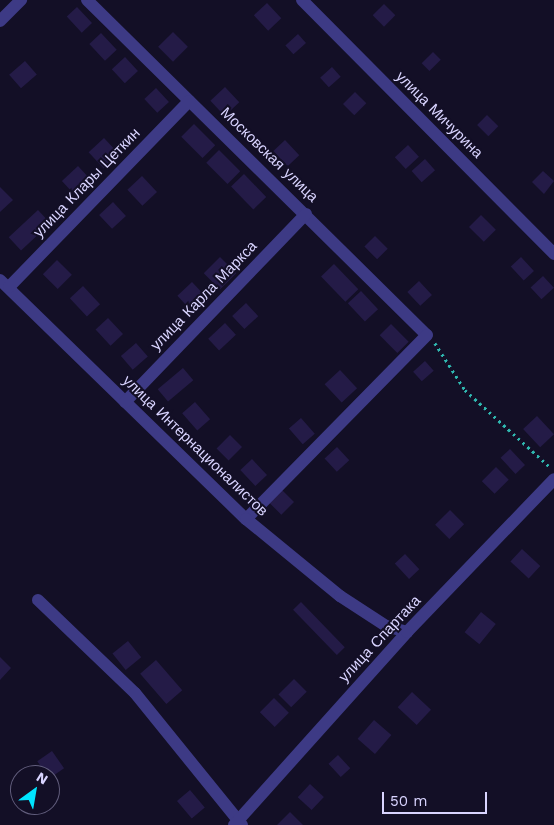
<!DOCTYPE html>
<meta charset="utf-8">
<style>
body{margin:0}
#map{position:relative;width:554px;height:825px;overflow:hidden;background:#130f26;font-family:"Work Sans",sans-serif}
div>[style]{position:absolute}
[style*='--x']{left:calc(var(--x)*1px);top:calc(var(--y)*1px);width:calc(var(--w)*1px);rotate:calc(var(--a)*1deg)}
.building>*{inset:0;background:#241b47;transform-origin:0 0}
.path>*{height:2.5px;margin-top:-1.25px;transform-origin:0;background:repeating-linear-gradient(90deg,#2fb8b0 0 2.5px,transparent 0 6.5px)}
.minor>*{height:12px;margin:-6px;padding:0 6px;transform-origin:6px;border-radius:6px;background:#3d3a85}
span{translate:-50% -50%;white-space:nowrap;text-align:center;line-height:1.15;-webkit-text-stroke:4px #130f26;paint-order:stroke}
.street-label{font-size:15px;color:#d9d4ff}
.north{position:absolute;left:10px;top:765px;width:50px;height:50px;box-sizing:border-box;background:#130f26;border:1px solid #625e7d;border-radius:50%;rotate:32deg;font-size:14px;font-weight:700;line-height:20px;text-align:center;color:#d9d4ff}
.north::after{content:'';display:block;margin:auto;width:18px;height:22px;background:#00e5ff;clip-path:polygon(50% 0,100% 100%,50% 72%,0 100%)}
.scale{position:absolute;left:382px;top:792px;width:105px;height:22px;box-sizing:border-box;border:2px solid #d9d4ff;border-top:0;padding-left:6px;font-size:15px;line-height:18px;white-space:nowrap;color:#d9d4ff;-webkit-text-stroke:4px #130f26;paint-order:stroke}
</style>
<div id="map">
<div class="building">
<div style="left:267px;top:3px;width:21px;height:18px;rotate:47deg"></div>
<div style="left:384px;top:4px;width:16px;height:16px;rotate:45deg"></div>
<div style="left:77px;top:7px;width:22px;height:14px;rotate:47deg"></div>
<div style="left:173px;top:32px;width:21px;height:21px;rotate:45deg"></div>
<div style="left:101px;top:33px;width:23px;height:16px;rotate:47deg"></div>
<div style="left:298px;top:34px;width:12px;height:17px;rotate:48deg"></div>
<div style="left:433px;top:52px;width:11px;height:16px;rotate:45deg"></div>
<div style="left:125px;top:57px;width:19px;height:18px;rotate:47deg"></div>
<div style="left:25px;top:61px;width:18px;height:21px;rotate:49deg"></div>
<div style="left:332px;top:67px;width:13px;height:16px;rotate:48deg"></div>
<div style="left:225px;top:87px;width:21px;height:20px;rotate:47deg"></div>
<div style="left:156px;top:88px;width:19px;height:16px;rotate:47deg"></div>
<div style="left:355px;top:92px;width:16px;height:17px;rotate:45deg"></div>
<div style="left:487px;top:115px;width:16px;height:14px;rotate:45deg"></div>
<div style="left:194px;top:124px;width:30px;height:18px;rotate:45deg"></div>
<div style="left:104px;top:138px;width:22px;height:21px;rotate:47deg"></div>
<div style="left:285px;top:140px;width:21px;height:16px;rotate:47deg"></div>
<div style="left:408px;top:145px;width:16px;height:18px;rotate:47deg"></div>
<div style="left:219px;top:150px;width:30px;height:18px;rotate:45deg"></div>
<div style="left:425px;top:159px;width:15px;height:18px;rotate:48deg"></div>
<div style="left:78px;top:166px;width:19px;height:22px;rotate:47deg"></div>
<div style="clip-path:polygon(543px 171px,554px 181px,544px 194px,532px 182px)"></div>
<div style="left:244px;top:174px;width:32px;height:18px;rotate:46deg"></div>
<div style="left:142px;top:176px;width:22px;height:20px;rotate:47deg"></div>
<div style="clip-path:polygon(0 187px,13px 200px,0 212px)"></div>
<div style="left:113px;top:202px;width:19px;height:19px;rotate:47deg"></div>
<div style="left:38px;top:210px;width:18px;height:40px;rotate:47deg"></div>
<div style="left:481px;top:215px;width:21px;height:17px;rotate:45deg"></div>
<div style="left:375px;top:236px;width:18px;height:15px;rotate:45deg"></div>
<div style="left:220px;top:257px;width:23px;height:23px;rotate:45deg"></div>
<div style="left:521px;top:257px;width:19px;height:14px;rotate:47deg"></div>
<div style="left:57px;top:260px;width:21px;height:20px;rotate:45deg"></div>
<div style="left:334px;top:264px;width:35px;height:18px;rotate:46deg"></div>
<div style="left:543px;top:276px;width:16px;height:17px;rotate:47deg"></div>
<div style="left:419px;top:281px;width:19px;height:16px;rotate:47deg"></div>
<div style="left:192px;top:282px;width:25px;height:20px;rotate:47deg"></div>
<div style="left:83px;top:286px;width:25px;height:18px;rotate:47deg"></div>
<div style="left:361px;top:291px;width:25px;height:18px;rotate:47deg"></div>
<div style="left:246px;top:303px;width:18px;height:19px;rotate:47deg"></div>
<div style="left:108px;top:318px;width:22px;height:17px;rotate:47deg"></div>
<div style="left:225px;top:323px;width:16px;height:23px;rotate:47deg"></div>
<div style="left:391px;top:324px;width:25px;height:16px;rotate:45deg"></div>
<div style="left:136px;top:343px;width:18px;height:20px;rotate:49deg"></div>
<div style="left:425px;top:361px;width:13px;height:16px;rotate:48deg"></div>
<div style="left:183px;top:368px;width:16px;height:33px;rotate:50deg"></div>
<div style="left:340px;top:370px;width:25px;height:21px;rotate:47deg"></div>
<div style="left:195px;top:402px;width:23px;height:17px;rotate:49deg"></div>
<div style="left:537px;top:416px;width:25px;height:19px;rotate:47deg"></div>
<div style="left:301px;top:418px;width:21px;height:16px;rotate:49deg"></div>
<div style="left:230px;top:435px;width:17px;height:19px;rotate:45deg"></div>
<div style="left:337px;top:447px;width:18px;height:17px;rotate:47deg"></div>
<div style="left:510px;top:449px;width:22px;height:13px;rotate:47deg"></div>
<div style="left:252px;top:459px;width:22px;height:16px;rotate:47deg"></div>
<div style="left:496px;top:467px;width:18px;height:20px;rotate:45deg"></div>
<div style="left:282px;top:490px;width:17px;height:18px;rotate:45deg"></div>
<div style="left:450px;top:510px;width:20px;height:21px;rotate:45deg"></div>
<div style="left:522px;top:549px;width:25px;height:17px;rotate:43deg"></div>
<div style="left:405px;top:554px;width:21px;height:14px;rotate:47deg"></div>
<div style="left:301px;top:602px;width:63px;height:11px;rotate:46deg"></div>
<div style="left:481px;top:612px;width:19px;height:26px;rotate:39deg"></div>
<div style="left:128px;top:641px;width:21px;height:20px;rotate:51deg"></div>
<div style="clip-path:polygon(0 657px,11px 668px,0 680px)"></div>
<div style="left:156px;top:660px;width:40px;height:21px;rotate:49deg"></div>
<div style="left:294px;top:679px;width:18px;height:22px;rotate:45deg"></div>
<div style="left:412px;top:692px;width:26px;height:21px;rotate:43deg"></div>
<div style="left:274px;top:698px;width:21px;height:20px;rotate:45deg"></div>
<div style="left:374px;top:720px;width:23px;height:25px;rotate:41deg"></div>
<div style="left:52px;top:751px;width:21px;height:18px;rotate:55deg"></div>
<div style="left:338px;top:755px;width:18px;height:13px;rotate:47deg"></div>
<div style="left:310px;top:784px;width:19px;height:18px;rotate:43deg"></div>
<div style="left:190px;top:790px;width:23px;height:17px;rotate:50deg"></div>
<div style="clip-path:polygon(290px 812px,303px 825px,277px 825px)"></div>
</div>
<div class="path">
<div style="--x:435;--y:343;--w:56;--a:57.4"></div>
<div style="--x:465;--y:390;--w:115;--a:42.2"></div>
</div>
<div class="minor">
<div style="--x:87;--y:0;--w:477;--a:44.6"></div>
<div style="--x:427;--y:335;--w:258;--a:134.5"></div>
<div style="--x:302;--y:0;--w:358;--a:45.2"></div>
<div style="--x:0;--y:21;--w:30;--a:-45"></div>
<div style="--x:0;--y:280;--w:343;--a:44.2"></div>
<div style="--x:246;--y:519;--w:122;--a:39.3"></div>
<div style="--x:340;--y:596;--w:55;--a:33.1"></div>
<div style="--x:386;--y:626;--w:22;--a:16"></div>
<div style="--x:9;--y:287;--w:259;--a:-45.9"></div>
<div style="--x:125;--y:402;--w:261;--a:-46.1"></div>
<div style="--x:38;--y:600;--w:134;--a:43.8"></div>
<div style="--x:135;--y:693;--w:170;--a:51"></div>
<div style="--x:234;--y:825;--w:259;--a:-48.1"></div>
<div style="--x:407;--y:632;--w:212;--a:-46.1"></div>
</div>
<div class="street-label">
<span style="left:439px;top:115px;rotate:45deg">улица Мичурина</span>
<span style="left:269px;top:155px;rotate:44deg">Московская улица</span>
<span style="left:87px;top:183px;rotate:-46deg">улица Клары Цеткин</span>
<span style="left:204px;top:296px;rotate:-46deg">улица Карла Маркса</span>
<span style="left:195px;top:446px;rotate:44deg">улица Интернационалистов</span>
<span style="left:380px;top:639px;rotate:-47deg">улица Спартака</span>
</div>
<div class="north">N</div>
<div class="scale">50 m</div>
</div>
